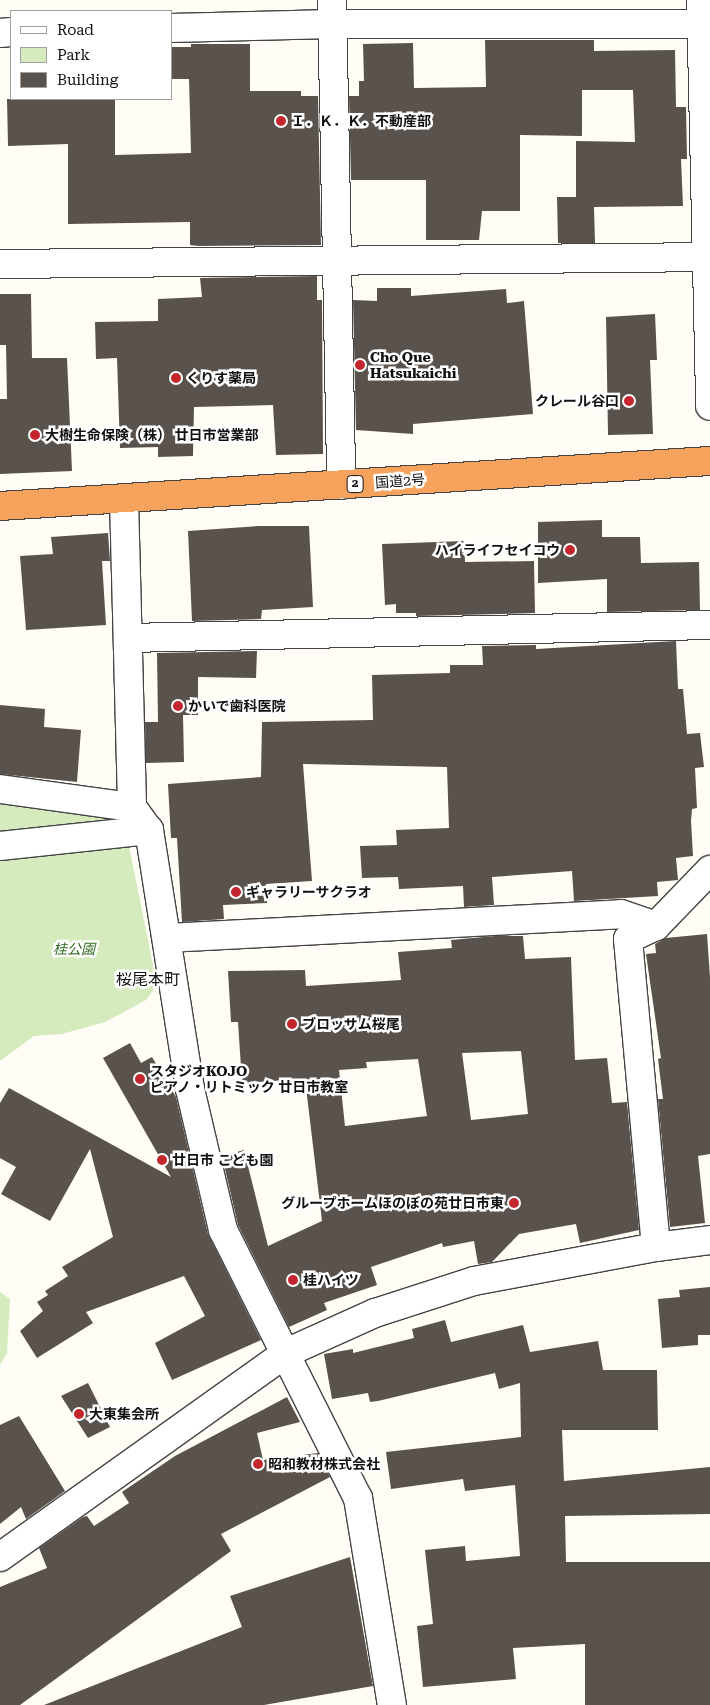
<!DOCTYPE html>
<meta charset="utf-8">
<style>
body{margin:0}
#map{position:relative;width:710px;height:1705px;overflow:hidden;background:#fffdf5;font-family:"Roboto Serif","Noto Sans JP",serif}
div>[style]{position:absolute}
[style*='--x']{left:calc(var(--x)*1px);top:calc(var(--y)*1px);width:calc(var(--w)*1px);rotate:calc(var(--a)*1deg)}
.green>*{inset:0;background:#d5ebbd}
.building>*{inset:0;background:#5a524d}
.roads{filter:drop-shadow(1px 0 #444) drop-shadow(-1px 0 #444) drop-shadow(0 1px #444) drop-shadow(0 -1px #444)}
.minor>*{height:28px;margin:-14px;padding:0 14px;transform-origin:14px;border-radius:14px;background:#fff}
.highway>*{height:28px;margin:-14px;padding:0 14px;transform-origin:14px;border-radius:14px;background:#f5a25d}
.dots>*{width:14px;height:14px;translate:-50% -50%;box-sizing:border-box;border:2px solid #fff;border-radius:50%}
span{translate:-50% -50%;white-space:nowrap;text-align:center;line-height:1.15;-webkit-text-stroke:5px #fff;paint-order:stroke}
.shield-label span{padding:1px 4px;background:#fff;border:1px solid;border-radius:4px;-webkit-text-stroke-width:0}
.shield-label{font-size:12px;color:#111;font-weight:700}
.poi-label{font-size:14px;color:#111;font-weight:700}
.left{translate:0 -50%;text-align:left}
.right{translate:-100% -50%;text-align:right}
.street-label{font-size:14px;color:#111}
.park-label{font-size:14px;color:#2f6b1f;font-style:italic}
.quarter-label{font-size:16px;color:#111}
.legend{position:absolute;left:10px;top:10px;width:162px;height:90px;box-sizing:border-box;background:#fff;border:1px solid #a0a0a0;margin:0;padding:6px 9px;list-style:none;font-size:15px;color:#111}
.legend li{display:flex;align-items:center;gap:10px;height:25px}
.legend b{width:25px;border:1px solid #a0a0a0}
</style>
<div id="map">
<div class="green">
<div style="clip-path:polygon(0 795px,117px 819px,125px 826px,157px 985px,146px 1000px,105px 1022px,62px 1034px,34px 1036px,0 1061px)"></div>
<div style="clip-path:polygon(0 1292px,10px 1299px,7px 1353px,0 1365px)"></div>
</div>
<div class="building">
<div style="clip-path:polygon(485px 40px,594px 40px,594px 51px,675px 50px,676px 107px,686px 107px,687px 159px,681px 159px,683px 206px,594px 207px,595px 243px,558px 243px,557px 197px,576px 197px,576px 141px,635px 142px,633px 90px,582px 90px,582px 136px,520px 135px,520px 211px,482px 211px,479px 240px,426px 240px,426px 180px,351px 180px,349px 96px,359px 96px,359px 81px,364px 81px,363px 44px,413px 43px,414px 88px,486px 87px)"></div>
<div style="clip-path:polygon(191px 44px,250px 44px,250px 91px,301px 91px,301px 96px,318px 96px,321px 245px,199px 246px,190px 245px,190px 222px,68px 224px,68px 144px,8px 146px,7px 99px,115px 99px,115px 155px,191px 153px,189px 79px,171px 79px,171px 47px,191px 47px)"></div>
<div style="clip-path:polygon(317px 276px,317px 300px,322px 300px,323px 454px,276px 455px,273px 405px,194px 407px,193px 456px,158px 457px,158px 447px,120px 448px,117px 358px,96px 359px,95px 322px,158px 321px,158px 299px,202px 297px,200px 278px)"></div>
<div style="clip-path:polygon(377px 288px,411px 288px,411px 296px,506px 289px,507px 303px,524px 301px,533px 414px,413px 424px,413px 434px,356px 430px,353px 300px,377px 301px)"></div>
<div style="clip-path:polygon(0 294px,31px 294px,32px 358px,67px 358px,72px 471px,0 474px,0 399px,7px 399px,6px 345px,0 345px)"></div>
<div style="clip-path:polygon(655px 314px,657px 360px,650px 360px,653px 434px,608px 435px,606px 317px)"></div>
<div style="clip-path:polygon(602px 520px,602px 537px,640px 537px,641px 563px,699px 562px,700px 610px,607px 612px,607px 579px,538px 583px,538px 522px)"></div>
<div style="clip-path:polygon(259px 526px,309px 526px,313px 607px,262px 610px,261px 619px,192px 621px,188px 531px)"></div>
<div style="clip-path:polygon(108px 533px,110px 561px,102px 561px,106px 625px,26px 630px,20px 556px,53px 554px,51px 537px)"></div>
<div style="clip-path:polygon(464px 541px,465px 562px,534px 561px,535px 613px,416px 616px,416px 613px,396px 613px,396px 604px,385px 605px,382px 544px)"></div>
<div style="clip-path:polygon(676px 641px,678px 689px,683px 689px,687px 734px,700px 733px,704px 767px,695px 768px,697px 808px,692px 809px,691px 821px,693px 856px,676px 858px,678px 880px,657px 882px,658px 896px,574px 901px,572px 871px,492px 877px,494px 905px,464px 907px,463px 886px,399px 889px,398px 877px,362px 878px,360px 846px,397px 845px,396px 830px,449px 828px,447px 767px,303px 764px,312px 881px,266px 884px,267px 903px,223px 905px,224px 919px,182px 922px,177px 838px,171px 838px,168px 784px,261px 777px,262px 722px,373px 720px,372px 675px,450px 673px,450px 665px,483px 665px,482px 646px,536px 645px,536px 649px)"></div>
<div style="clip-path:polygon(257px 651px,256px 678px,198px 677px,198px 715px,183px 715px,184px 762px,146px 763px,145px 722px,158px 722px,157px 653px)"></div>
<div style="clip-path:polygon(0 705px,45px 709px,44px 727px,81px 730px,77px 782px,0 774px)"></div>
<div style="clip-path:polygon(707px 934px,710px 977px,710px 1154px,698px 1156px,705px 1223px,670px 1227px,658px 1099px,663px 1099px,658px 1059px,661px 1058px,646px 954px,656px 953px,655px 944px,666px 938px)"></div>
<div style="clip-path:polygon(evenodd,495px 936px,523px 936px,525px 959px,571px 957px,575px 1060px,607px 1058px,612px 1103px,627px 1102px,639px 1230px,580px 1243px,576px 1224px,519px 1234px,492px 1262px,478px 1264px,474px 1241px,443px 1247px,442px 1243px,371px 1267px,377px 1285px,324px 1303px,327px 1310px,289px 1327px,238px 1225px,222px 1156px,244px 1150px,268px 1246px,322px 1221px,305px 1079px,242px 1083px,238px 1022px,231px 1022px,228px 971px,305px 970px,306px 986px,401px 980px,398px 952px,452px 948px,451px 940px,495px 936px,521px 1051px,528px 1114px,471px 1120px,462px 1053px,521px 1051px,495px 936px,418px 1059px,427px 1116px,345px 1126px,339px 1070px,367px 1068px,366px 1062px,418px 1059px)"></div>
<div style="clip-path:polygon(130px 1043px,141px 1063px,152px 1057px,176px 1097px,208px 1234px,261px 1340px,172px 1380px,155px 1343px,205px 1316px,184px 1276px,86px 1312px,93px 1323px,37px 1358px,20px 1331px,43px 1311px,37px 1302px,48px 1295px,45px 1291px,68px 1276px,62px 1267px,113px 1237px,90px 1149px,50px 1221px,1px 1194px,16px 1167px,0 1158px,0 1103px,9px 1088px,171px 1177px,103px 1058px)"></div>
<div style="clip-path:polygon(710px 1287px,710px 1335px,698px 1335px,698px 1345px,662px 1348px,658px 1299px,680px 1297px,679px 1290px)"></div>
<div style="clip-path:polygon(445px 1320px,451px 1342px,523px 1325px,530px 1352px,598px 1341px,603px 1370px,657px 1370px,658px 1430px,562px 1430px,564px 1481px,710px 1467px,710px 1514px,565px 1516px,566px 1562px,710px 1562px,710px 1705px,585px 1705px,585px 1644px,513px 1648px,516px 1679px,423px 1687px,417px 1626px,433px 1624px,425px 1550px,465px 1546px,466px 1561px,520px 1556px,515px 1485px,465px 1491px,463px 1479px,391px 1489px,386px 1452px,521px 1437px,520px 1383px,499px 1389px,495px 1373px,378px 1401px,370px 1402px,368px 1393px,332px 1399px,324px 1354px,353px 1349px,353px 1353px,414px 1338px,412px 1329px)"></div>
<div style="clip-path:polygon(88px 1383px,110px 1427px,88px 1438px,61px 1396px)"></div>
<div style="clip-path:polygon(287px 1397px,300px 1422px,257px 1433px,263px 1460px,318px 1453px,330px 1477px,221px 1534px,231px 1551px,20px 1705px,0 1705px,0 1587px,47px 1568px,39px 1548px,83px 1517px,87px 1516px,94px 1526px,129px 1503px,122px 1492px,175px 1456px)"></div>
<div style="clip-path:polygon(19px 1416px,65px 1491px,26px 1519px,21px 1507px,0 1524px,0 1425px)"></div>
<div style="clip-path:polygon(350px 1557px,373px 1686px,264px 1705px,44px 1705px,242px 1627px,230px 1596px)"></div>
</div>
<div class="roads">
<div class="minor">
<div style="--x:332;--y:0;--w:485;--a:88.9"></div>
<div style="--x:701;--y:0;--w:406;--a:88.7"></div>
<div style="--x:171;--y:28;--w:162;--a:-1.4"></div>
<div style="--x:333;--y:24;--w:368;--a:0"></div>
<div style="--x:0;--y:33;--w:11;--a:-5"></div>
<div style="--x:0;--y:264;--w:710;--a:-0.56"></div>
<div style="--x:124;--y:499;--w:308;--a:88.5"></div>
<div style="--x:132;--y:807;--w:29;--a:54"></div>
<div style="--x:149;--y:830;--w:262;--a:81"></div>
<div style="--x:190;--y:1089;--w:145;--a:76.8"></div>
<div style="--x:223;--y:1230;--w:300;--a:63.3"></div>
<div style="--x:358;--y:1498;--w:210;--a:80.7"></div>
<div style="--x:128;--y:638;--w:582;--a:-1.28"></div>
<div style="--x:0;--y:789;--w:133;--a:7.8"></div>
<div style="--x:0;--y:846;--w:150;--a:-6.1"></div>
<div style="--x:167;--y:938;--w:455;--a:-3"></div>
<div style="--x:621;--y:914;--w:37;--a:19"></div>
<div style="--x:656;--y:1247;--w:309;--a:-95.2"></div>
<div style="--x:628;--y:939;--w:31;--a:-25"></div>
<div style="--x:656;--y:926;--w:78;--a:-46"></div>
<div style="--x:0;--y:1557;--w:351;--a:-35.5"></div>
<div style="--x:286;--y:1353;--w:98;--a:-24.2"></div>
<div style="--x:375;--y:1313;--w:104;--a:-17.9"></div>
<div style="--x:474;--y:1281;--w:185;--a:-10.6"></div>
<div style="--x:656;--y:1247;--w:54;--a:-7.4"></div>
</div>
<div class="highway">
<div style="--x:0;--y:506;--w:711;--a:-3.63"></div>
</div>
</div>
<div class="dots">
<div style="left:281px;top:121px;background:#c4262e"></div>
<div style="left:360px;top:365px;background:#c4262e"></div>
<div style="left:176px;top:378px;background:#c4262e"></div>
<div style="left:629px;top:401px;background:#c4262e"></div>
<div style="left:35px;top:435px;background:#c4262e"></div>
<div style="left:570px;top:550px;background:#c4262e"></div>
<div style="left:178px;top:706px;background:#c4262e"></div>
<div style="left:236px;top:892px;background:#c4262e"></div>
<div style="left:292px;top:1024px;background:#c4262e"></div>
<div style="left:140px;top:1079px;background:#c4262e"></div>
<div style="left:162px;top:1160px;background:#c4262e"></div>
<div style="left:514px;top:1203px;background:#c4262e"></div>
<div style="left:293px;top:1280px;background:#c4262e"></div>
<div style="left:79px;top:1414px;background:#c4262e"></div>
<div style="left:258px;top:1464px;background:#c4262e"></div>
</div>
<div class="shield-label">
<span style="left:355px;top:484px">2</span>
</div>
<div class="poi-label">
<span class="left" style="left:291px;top:121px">Ｉ．Ｋ．Ｋ．不動産部</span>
<span class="left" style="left:370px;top:365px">Cho Que<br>Hatsukaichi</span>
<span class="left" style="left:186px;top:378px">くりす薬局</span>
<span class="right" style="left:619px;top:401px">クレール谷口</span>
<span class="left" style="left:45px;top:435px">大樹生命保険（株） 廿日市営業部</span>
<span class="right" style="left:560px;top:550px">ハイライフセイコウ</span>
<span class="left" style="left:188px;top:706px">かいで歯科医院</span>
<span class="left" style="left:246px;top:892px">ギャラリーサクラオ</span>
<span class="left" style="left:302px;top:1024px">ブロッサム桜尾</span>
<span class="left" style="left:150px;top:1079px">スタジオKOJO<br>ピアノ・リトミック 廿日市教室</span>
<span class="left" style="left:172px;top:1160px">廿日市 こども園</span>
<span class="right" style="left:504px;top:1203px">グループホームほのぼの苑廿日市東</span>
<span class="left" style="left:303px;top:1280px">桂ハイツ</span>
<span class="left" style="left:89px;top:1414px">大東集会所</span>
<span class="left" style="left:268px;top:1464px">昭和教材株式会社</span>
</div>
<div class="street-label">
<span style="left:400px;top:481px;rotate:-4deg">国道2号</span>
</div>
<div class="park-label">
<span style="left:74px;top:949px">桂公園</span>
</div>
<div class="quarter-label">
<span style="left:148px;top:980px">桜尾本町</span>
</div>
<ul class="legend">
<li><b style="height:6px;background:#fff"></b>Road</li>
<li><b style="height:14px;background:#d5ebbd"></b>Park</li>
<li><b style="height:14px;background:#5a524d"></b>Building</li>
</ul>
</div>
